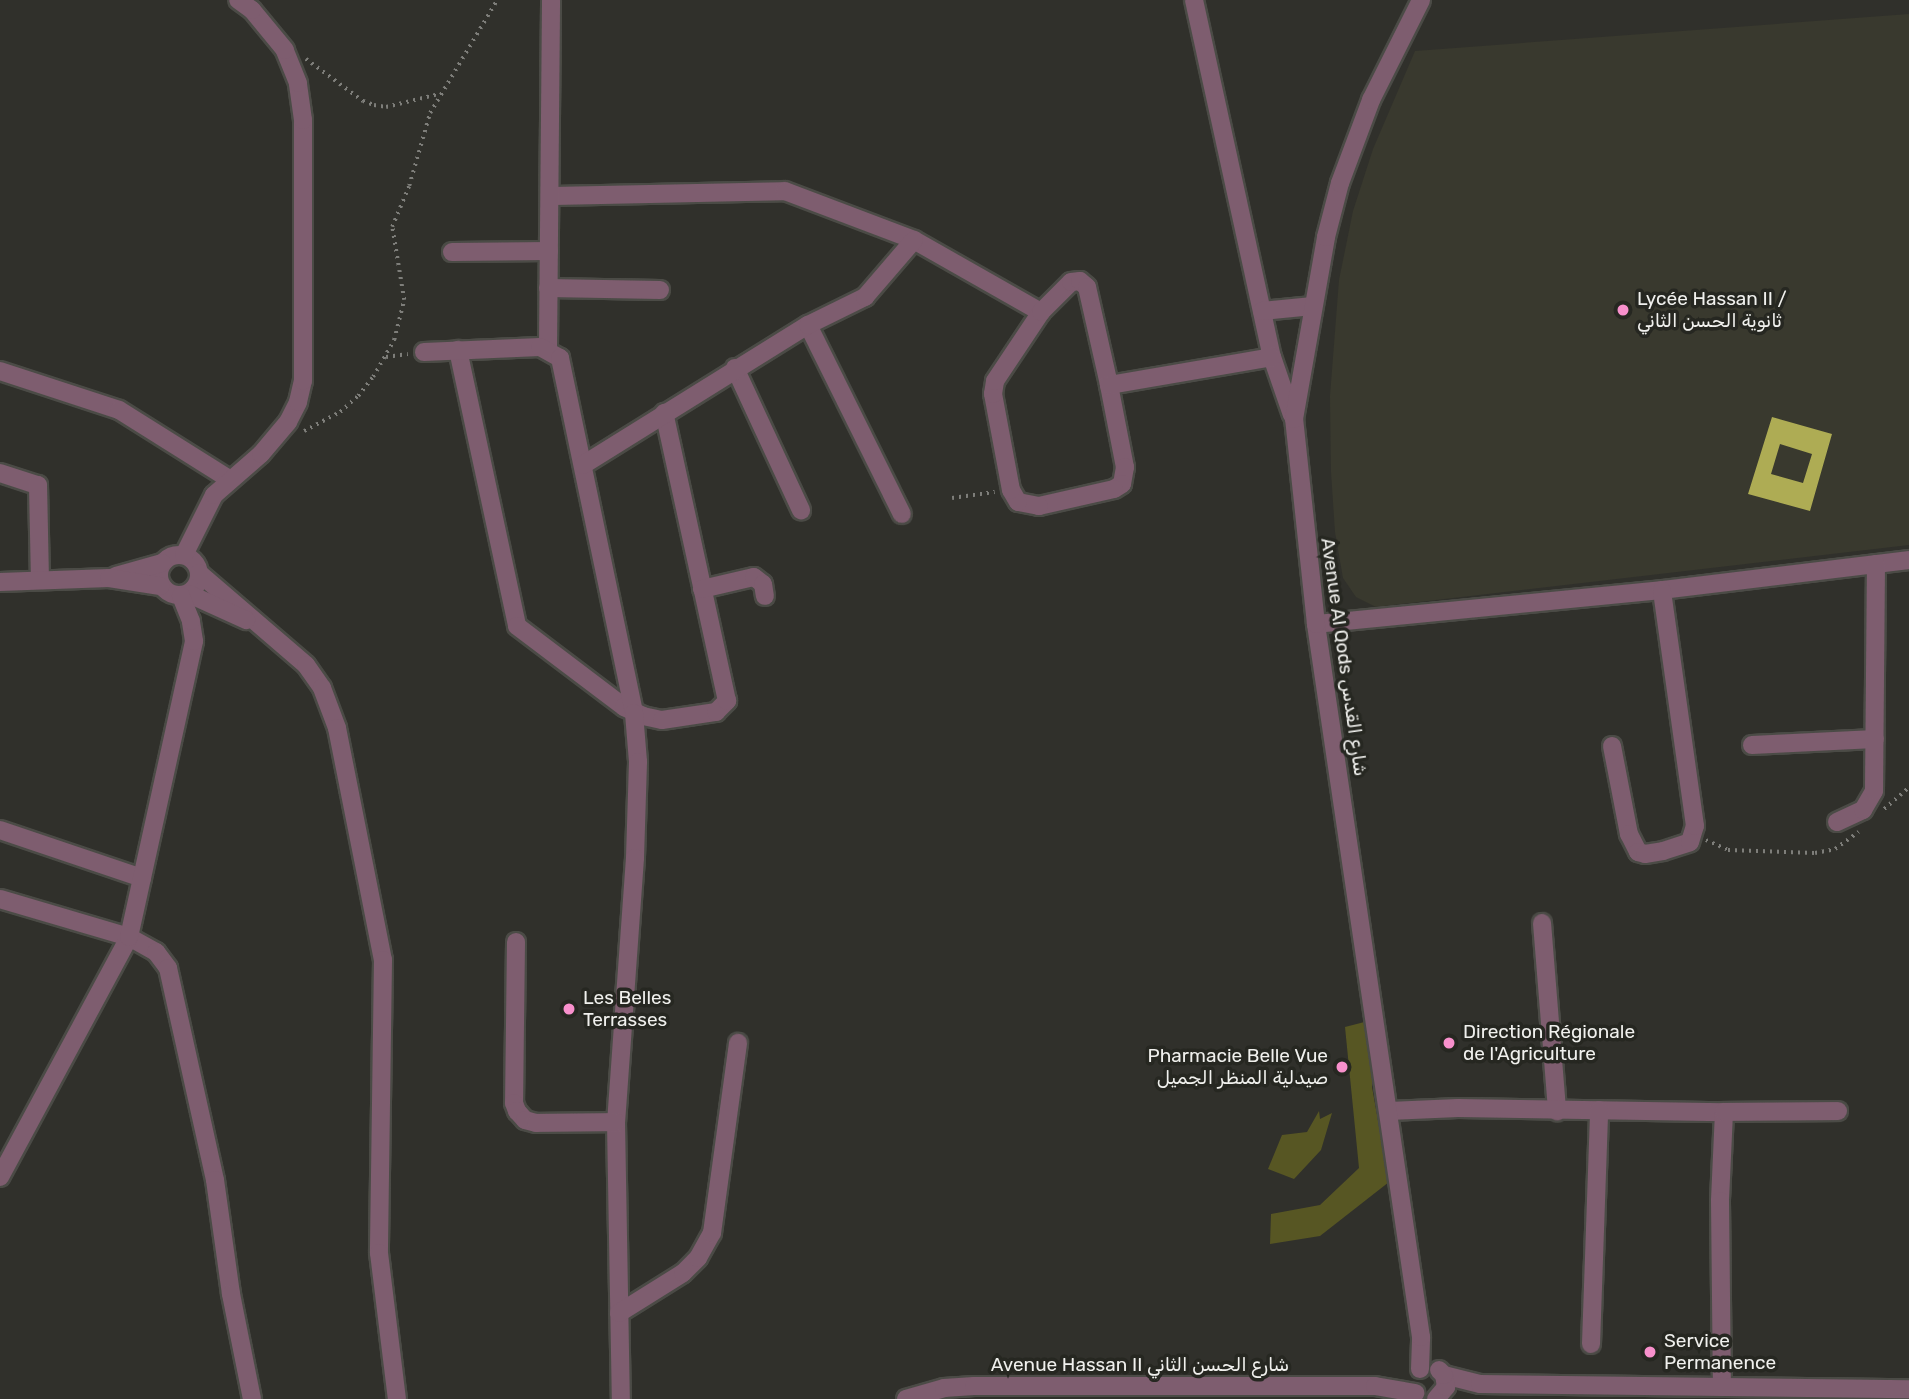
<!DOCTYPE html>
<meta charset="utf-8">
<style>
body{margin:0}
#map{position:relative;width:1909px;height:1399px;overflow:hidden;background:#30302b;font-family:Rubik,"Noto Naskh Arabic",sans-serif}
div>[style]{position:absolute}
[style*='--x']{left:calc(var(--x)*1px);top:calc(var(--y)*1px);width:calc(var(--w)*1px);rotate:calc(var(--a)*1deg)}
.built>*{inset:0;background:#39392e}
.green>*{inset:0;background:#575623}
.building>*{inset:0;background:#aeac54}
.path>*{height:3.5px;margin-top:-1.75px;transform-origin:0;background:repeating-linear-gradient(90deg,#7e7e7a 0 2px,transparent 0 7px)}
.roads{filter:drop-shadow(2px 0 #4b4b46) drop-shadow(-2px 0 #4b4b46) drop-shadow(0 2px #4b4b46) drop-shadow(0 -2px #4b4b46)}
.minor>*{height:18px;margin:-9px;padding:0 9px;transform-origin:9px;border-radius:9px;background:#7e5d6f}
.minor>.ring{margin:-9px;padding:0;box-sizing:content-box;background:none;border:18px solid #7e5d6f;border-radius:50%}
.dots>*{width:19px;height:19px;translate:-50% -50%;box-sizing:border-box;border:4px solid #262721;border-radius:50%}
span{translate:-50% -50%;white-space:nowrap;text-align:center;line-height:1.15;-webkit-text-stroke:7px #262721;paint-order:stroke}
.poi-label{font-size:19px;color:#f0f0ed}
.left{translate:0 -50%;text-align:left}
.right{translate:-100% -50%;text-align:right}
.street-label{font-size:19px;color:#f0f0ed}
</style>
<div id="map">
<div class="built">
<div style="clip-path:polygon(1909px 14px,1909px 545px,1376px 607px,1356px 597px,1343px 578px,1335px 532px,1331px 472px,1330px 396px,1339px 280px,1353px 211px,1373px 149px,1415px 51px)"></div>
</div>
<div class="green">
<div style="clip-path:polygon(1376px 1019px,1372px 1087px,1389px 1182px,1320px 1236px,1270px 1244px,1271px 1214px,1320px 1205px,1359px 1168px,1345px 1027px)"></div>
<div style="clip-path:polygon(1319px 1111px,1320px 1119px,1332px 1113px,1321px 1150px,1294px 1179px,1268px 1169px,1282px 1135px,1307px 1132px)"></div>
</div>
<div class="building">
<div style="clip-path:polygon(evenodd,1772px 417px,1832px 434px,1810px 511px,1748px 494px,1772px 417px,1780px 444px,1812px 454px,1803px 483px,1771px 474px,1780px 444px)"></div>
</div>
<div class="path">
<div style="--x:306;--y:59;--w:71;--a:36.4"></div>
<div style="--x:363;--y:101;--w:12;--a:20"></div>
<div style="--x:374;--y:105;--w:12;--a:9"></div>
<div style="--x:386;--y:107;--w:55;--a:-13.8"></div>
<div style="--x:386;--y:357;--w:22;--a:-8"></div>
<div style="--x:304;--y:431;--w:41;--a:-27.8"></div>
<div style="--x:340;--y:412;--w:24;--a:-42"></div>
<div style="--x:358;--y:396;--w:24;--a:-52"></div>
<div style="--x:373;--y:377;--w:43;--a:-60.4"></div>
<div style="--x:394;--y:340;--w:41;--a:-76"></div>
<div style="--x:404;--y:300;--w:74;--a:-99.3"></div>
<div style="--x:392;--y:227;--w:44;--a:-67.5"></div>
<div style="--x:409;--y:186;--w:76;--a:-74"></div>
<div style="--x:430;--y:113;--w:131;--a:-59.3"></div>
<div style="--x:952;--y:498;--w:43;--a:-7.9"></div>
<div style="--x:1884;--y:809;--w:33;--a:-41"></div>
<div style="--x:1706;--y:840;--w:24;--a:24"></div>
<div style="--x:1728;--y:850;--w:87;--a:2"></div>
<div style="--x:1815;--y:853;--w:20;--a:-11"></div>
<div style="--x:1835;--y:849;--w:29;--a:-36"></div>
</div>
<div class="roads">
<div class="minor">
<div style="--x:1194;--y:0;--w:365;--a:77.7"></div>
<div style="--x:1272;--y:357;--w:61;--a:71"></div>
<div style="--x:550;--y:196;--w:235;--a:-1.2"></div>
<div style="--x:785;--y:191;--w:138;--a:20.8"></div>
<div style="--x:914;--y:240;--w:146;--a:29.6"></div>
<div style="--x:452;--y:252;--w:97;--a:-0.6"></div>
<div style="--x:548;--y:288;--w:112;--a:1"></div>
<div style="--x:1262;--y:311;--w:51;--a:-5.6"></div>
<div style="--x:808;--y:325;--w:211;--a:63.6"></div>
<div style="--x:548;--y:348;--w:348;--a:-89.5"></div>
<div style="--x:458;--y:350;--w:282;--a:77.9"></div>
<div style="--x:517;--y:626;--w:134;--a:37.1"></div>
<div style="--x:624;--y:707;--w:21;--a:25"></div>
<div style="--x:643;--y:716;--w:19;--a:12"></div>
<div style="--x:662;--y:720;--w:55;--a:-8.4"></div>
<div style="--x:716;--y:712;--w:16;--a:-45"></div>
<div style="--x:727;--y:701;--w:295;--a:-102.3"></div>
<div style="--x:424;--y:352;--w:116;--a:-2.5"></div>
<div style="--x:540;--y:347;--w:23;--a:29"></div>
<div style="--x:560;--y:358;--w:363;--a:78.2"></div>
<div style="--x:634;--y:713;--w:49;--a:85.3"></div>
<div style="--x:638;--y:762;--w:96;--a:91.8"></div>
<div style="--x:635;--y:858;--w:265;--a:94.1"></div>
<div style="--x:616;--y:1122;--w:277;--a:89"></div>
<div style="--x:735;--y:368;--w:157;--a:65.1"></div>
<div style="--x:0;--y:371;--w:125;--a:18.1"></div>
<div style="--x:119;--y:410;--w:130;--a:32.1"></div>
<div style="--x:1109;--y:385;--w:84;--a:79"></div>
<div style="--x:1125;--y:467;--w:17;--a:100"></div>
<div style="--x:1122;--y:484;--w:9;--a:148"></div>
<div style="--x:1114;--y:489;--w:77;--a:167.2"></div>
<div style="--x:1039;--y:506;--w:21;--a:-169"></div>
<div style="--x:1018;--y:502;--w:14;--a:-120"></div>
<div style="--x:1011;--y:490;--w:98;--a:-100.6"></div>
<div style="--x:993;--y:394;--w:13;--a:-81"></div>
<div style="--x:995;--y:381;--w:83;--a:-56.3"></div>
<div style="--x:1041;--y:312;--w:42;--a:-45"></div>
<div style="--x:1071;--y:282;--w:9;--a:-6"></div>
<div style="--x:1080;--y:281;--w:9;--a:41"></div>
<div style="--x:1087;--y:287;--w:100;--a:77.3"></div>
<div style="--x:1109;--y:385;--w:165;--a:-9.7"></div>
<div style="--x:583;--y:465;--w:265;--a:-31.9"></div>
<div style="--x:808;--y:325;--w:64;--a:-26.2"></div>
<div style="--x:865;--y:297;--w:75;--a:-49.3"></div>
<div style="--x:0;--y:473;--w:40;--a:18"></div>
<div style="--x:38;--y:485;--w:95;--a:88.8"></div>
<div class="ring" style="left:159px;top:555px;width:22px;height:22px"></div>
<div style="--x:184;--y:555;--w:67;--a:-63.4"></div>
<div style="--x:214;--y:495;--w:62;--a:-41.1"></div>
<div style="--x:261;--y:454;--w:42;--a:-49.8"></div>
<div style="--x:288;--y:422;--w:22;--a:-63"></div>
<div style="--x:298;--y:402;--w:22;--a:-77"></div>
<div style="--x:303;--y:381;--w:261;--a:-90"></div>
<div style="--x:303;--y:120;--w:37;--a:-98"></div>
<div style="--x:298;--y:83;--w:35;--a:-112"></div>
<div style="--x:285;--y:50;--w:52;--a:-129.5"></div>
<div style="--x:252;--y:10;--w:17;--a:-144"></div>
<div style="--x:199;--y:573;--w:141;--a:40.7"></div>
<div style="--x:306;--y:665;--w:28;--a:55"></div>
<div style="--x:322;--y:688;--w:43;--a:69.4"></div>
<div style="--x:337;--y:728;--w:237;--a:78.8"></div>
<div style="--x:383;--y:960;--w:293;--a:90.8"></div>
<div style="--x:379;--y:1253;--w:147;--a:83"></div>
<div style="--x:116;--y:576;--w:48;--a:-15.8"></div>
<div style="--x:0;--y:582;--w:109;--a:-2.1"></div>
<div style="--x:109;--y:578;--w:52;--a:8.9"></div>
<div style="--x:702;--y:589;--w:53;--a:-13"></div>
<div style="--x:754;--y:577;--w:11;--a:38"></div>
<div style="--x:763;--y:584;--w:12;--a:81"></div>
<div style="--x:189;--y:594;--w:63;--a:24.5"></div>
<div style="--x:1316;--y:624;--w:348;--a:-5.6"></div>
<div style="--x:1662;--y:590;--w:249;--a:-6.9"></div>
<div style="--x:1752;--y:745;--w:123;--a:-2.8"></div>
<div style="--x:1612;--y:746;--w:90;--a:79.1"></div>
<div style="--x:1629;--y:834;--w:20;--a:63"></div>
<div style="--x:1638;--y:852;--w:7;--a:16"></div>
<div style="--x:1645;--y:854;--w:18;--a:-9"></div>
<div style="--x:1663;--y:851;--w:28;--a:-18"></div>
<div style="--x:1690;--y:842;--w:17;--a:-73"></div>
<div style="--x:1695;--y:826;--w:238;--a:-98"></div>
<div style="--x:1837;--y:822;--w:29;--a:-25"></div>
<div style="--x:1863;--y:810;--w:22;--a:-60"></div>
<div style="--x:1874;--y:791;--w:227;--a:-89.5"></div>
<div style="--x:0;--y:830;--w:150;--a:18.7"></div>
<div style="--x:0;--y:899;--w:134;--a:16.4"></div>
<div style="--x:129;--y:937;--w:31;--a:29"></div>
<div style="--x:156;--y:952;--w:20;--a:53"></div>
<div style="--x:168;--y:968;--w:217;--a:77.5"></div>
<div style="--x:215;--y:1180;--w:115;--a:82"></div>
<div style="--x:231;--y:1294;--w:107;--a:78.7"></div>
<div style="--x:1542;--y:923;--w:189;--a:85.4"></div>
<div style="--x:516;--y:942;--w:161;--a:90.7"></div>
<div style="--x:514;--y:1103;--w:9;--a:69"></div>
<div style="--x:517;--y:1111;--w:12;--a:48"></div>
<div style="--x:525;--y:1120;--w:11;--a:15"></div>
<div style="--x:536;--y:1123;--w:80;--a:-0.7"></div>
<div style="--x:1389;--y:1111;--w:69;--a:-2.5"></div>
<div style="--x:1458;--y:1108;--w:266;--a:0.9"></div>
<div style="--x:1724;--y:1112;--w:89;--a:92.6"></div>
<div style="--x:1720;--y:1201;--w:186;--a:89.4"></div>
<div style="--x:1724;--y:1112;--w:114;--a:-0.5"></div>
<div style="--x:0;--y:1177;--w:272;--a:-61.7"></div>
<div style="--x:129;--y:937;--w:303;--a:-77.6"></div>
<div style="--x:194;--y:641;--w:20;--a:-99"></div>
<div style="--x:191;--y:621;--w:27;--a:-112"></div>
<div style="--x:619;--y:1313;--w:75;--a:-32"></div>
<div style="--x:683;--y:1273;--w:21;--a:-45"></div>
<div style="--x:698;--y:1258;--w:29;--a:-61"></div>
<div style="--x:712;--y:1233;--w:192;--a:-82.2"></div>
<div style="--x:1591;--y:1344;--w:234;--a:-88"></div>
<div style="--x:1420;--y:1369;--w:32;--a:-88"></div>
<div style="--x:1421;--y:1337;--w:721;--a:-98.38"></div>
<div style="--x:1316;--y:624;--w:206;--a:-96.1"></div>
<div style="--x:1294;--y:419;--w:185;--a:-80"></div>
<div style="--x:1326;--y:237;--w:56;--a:-75.5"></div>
<div style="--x:1340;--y:183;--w:89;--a:-69.5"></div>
<div style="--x:1371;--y:100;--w:112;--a:-63.4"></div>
<div style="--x:1444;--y:1375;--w:37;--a:14"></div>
<div style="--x:1480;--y:1384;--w:429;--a:0.7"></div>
<div style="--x:906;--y:1399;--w:40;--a:-16"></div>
<div style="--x:944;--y:1388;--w:30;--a:-4"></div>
<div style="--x:974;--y:1386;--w:401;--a:0"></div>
<div style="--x:1375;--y:1386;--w:41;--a:9.9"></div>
<div style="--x:1436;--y:1399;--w:16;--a:-50"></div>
<div style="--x:1446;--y:1387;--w:12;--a:-99"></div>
<div style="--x:1444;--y:1375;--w:7;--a:-135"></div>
</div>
</div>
<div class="dots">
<div style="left:1623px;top:310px;background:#f890cc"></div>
<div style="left:569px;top:1009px;background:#f890cc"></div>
<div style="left:1449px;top:1043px;background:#f890cc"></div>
<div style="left:1342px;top:1067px;background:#f890cc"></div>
<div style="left:1650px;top:1352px;background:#f890cc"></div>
</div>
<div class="poi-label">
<span class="left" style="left:1637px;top:310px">Lycée Hassan II /<br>ثانوية الحسن الثاني</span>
<span class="left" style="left:583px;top:1009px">Les Belles<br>Terrasses</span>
<span class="left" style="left:1463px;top:1043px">Direction Régionale<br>de l'Agriculture</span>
<span class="right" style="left:1328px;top:1067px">Pharmacie Belle Vue<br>صيدلية المنظر الجميل</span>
<span class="left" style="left:1664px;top:1352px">Service<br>Permanence</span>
</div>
<div class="street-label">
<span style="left:1344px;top:657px;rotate:82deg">Avenue Al Qods شارع القدس</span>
<span style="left:1140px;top:1365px">Avenue Hassan II شارع الحسن الثاني</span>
</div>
</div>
